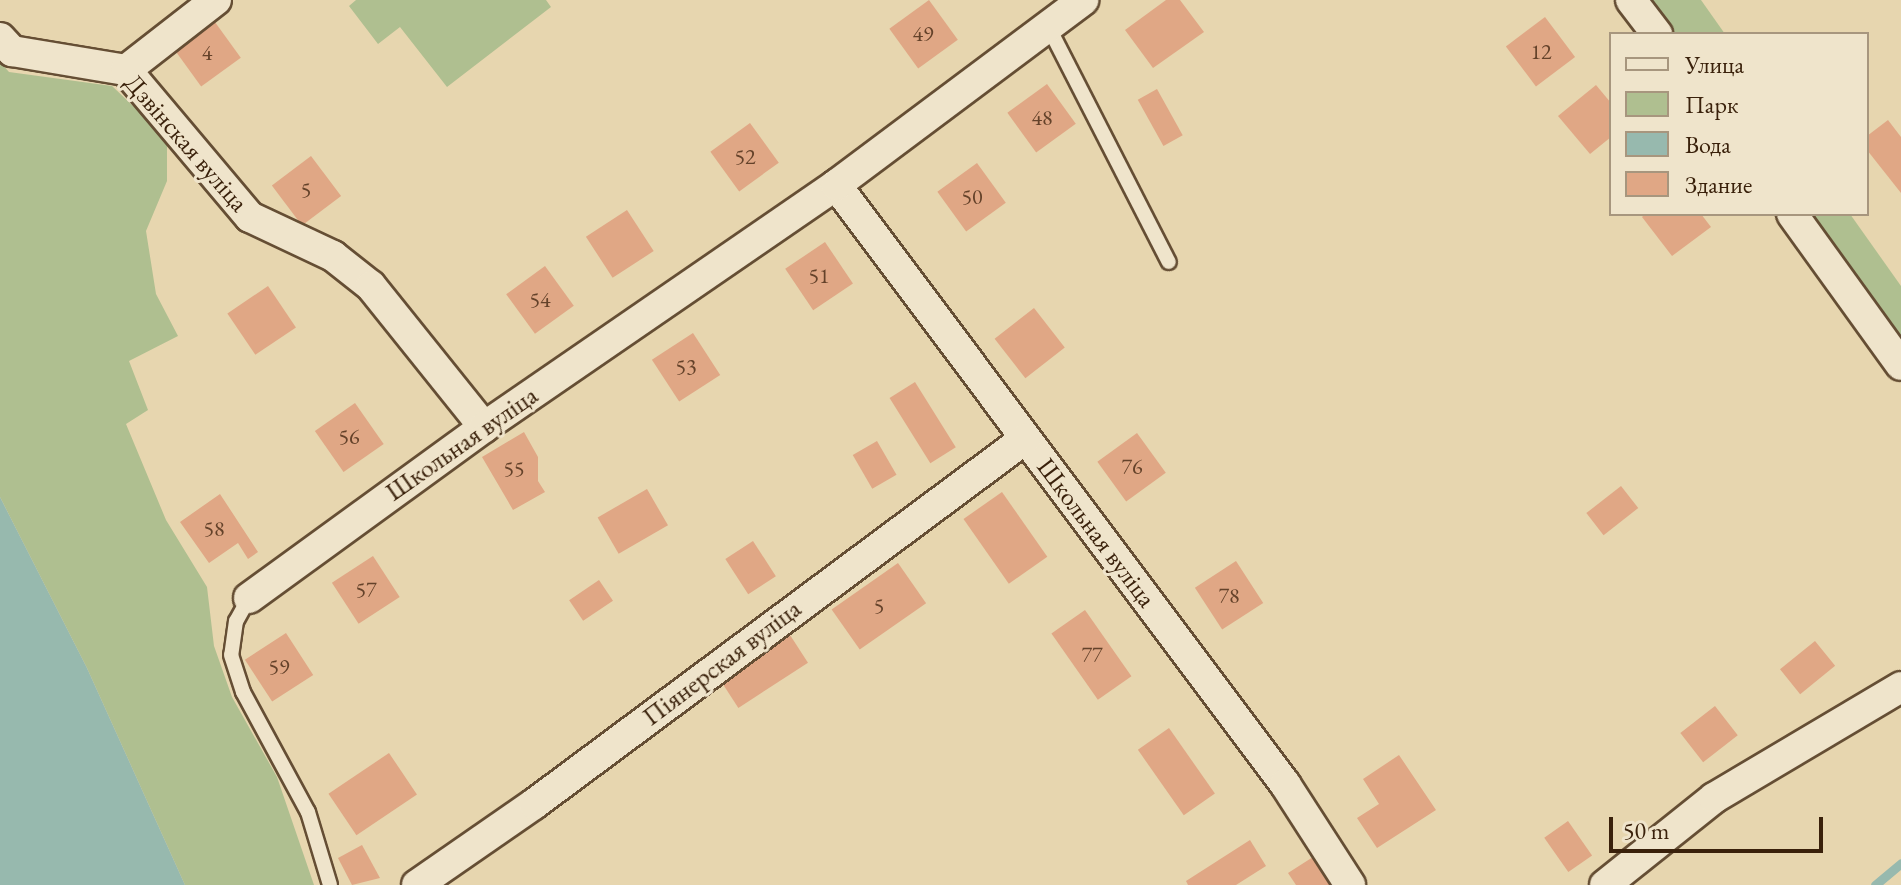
<!DOCTYPE html>
<meta charset="utf-8">
<style>
body{margin:0}
#map{position:relative;width:1901px;height:885px;overflow:hidden;background:#e7d6af;font-family:"EB Garamond",serif}
div>[style]{position:absolute}
[style*='--x']{left:calc(var(--x)*1px);top:calc(var(--y)*1px);width:calc(var(--w)*1px);rotate:calc(var(--a)*1deg)}
.green>*{inset:0;background:#afbf90}
.water>*{inset:0;background:#97b9ae}
.stream>*{height:9px;margin:-4.5px;padding:0 4.5px;transform-origin:4.5px;border-radius:4.5px;background:#97b9ae}
.building>*{inset:0;background:#e0a785;transform-origin:0 0}
.roads{filter:drop-shadow(2px 0 #654e34) drop-shadow(-2px 0 #654e34) drop-shadow(0 2px #654e34) drop-shadow(0 -2px #654e34)}
.service>*{height:14px;margin:-7px;padding:0 7px;transform-origin:7px;border-radius:7px;background:#efe4cb}
.minor>*{height:30px;margin:-15px;padding:0 15px;transform-origin:15px;border-radius:15px;background:#efe4cb}
span{translate:-50% -50%;white-space:nowrap;text-align:center;line-height:1.15;-webkit-text-stroke:6px #efe4cb;paint-order:stroke}
.number-label{font-size:22px;color:#64422a}
.number-label span{-webkit-text-stroke-width:0}
.street-label{font-size:26px;color:#3a210b}
.legend{position:absolute;left:1609px;top:32px;width:260px;height:184px;box-sizing:border-box;background:#efe4cb;border:2px solid #a7967e;margin:0;padding:10px 14px;list-style:none;font-size:24px;color:#3a210b}
.legend li{display:flex;align-items:center;gap:16px;height:40px}
.legend b{width:40px;border:2px solid #a7967e}
.scale{position:absolute;left:1609px;top:817px;width:214px;height:36px;box-sizing:border-box;border:4px solid #3a210b;border-top:0;padding-left:10px;font-size:24px;line-height:28px;white-space:nowrap;color:#3a210b;-webkit-text-stroke:6px #efe4cb;paint-order:stroke}
</style>
<div id="map">
<div class="green">
<div style="clip-path:polygon(356px 0,546px 0,551px 7px,447px 87px,400px 27px,378px 44px,349px 6px)"></div>
<div style="clip-path:polygon(1649px 0,1701px 0,1725px 34px,1675px 34px)"></div>
<div style="clip-path:polygon(0 62px,9px 72px,112px 86px,167px 138px,167px 181px,146px 231px,156px 294px,178px 336px,129px 361px,148px 410px,126px 424px,166px 520px,207px 587px,214px 646px,232px 697px,277px 777px,314px 885px,185px 885px,87px 668px,0 497px)"></div>
<div style="clip-path:polygon(1808px 214px,1850px 214px,1901px 286px,1901px 341px)"></div>
</div>
<div class="water">
<div style="clip-path:polygon(0 497px,87px 668px,185px 885px,0 885px)"></div>
</div>
<div class="stream">
<div style="--x:1875;--y:885;--w:34;--a:-40"></div>
</div>
<div class="building">
<div style="left:929px;top:0;width:49px;height:49px;rotate:54deg"></div>
<div style="clip-path:polygon(1166px 0,1180px 0,1204px 32px,1153px 68px,1125px 30px)"></div>
<div style="left:1545px;top:17px;width:50px;height:49px;rotate:53deg"></div>
<div style="left:212px;top:18px;width:49px;height:49px;rotate:54deg"></div>
<div style="left:1047px;top:84px;width:49px;height:49px;rotate:54deg"></div>
<div style="clip-path:polygon(1596px 85px,1611px 103px,1611px 137px,1590px 154px,1558px 116px)"></div>
<div style="left:1157px;top:89px;width:53px;height:22px;rotate:61deg"></div>
<div style="clip-path:polygon(1888px 120px,1901px 137px,1901px 193px,1867px 150px,1867px 136px)"></div>
<div style="left:750px;top:123px;width:49px;height:49px;rotate:54deg"></div>
<div style="left:311px;top:156px;width:50px;height:49px;rotate:53deg"></div>
<div style="left:977px;top:163px;width:49px;height:49px;rotate:54deg"></div>
<div style="left:627px;top:210px;width:49px;height:49px;rotate:57deg"></div>
<div style="clip-path:polygon(1645px 214px,1701px 214px,1711px 227px,1672px 256px,1642px 217px)"></div>
<div style="left:825px;top:242px;width:50px;height:48px;rotate:56deg"></div>
<div style="left:545px;top:266px;width:49px;height:48px;rotate:54deg"></div>
<div style="left:268px;top:286px;width:50px;height:49px;rotate:56deg"></div>
<div style="left:1034px;top:308px;width:50px;height:50px;rotate:52deg"></div>
<div style="left:693px;top:333px;width:50px;height:49px;rotate:57deg"></div>
<div style="left:915px;top:382px;width:77px;height:30px;rotate:58deg"></div>
<div style="left:355px;top:403px;width:50px;height:49px;rotate:55deg"></div>
<div style="clip-path:polygon(524px 432px,538px 457px,538px 481px,545px 492px,513px 510px,482px 457px)"></div>
<div style="left:1137px;top:433px;width:49px;height:49px;rotate:54deg"></div>
<div style="left:877px;top:441px;width:39px;height:28px;rotate:60deg"></div>
<div style="left:1621px;top:486px;width:28px;height:44px;rotate:52deg"></div>
<div style="left:647px;top:489px;width:42px;height:57px;rotate:60deg"></div>
<div style="left:1002px;top:492px;width:79px;height:47px;rotate:55deg"></div>
<div style="clip-path:polygon(220px 494px,258px 552px,248px 559px,238px 543px,209px 563px,180px 522px)"></div>
<div style="left:753px;top:541px;width:42px;height:33px;rotate:57deg"></div>
<div style="left:373px;top:556px;width:49px;height:49px;rotate:57deg"></div>
<div style="left:1236px;top:561px;width:50px;height:49px;rotate:57deg"></div>
<div style="left:898px;top:563px;width:49px;height:81px;rotate:55deg"></div>
<div style="left:599px;top:580px;width:25px;height:36px;rotate:56deg"></div>
<div style="left:1085px;top:610px;width:81px;height:41px;rotate:55deg"></div>
<div style="left:286px;top:633px;width:50px;height:49px;rotate:57deg"></div>
<div style="left:790px;top:635px;width:33px;height:83px;rotate:57deg"></div>
<div style="left:1815px;top:641px;width:32px;height:45px;rotate:51deg"></div>
<div style="left:1715px;top:706px;width:37px;height:44px;rotate:52deg"></div>
<div style="left:1169px;top:728px;width:80px;height:38px;rotate:55deg"></div>
<div style="left:389px;top:753px;width:50px;height:73px;rotate:56deg"></div>
<div style="clip-path:polygon(1399px 755px,1436px 810px,1377px 848px,1357px 818px,1379px 804px,1363px 779px)"></div>
<div style="left:1568px;top:821px;width:42px;height:29px;rotate:55deg"></div>
<div style="clip-path:polygon(1250px 840px,1266px 866px,1236px 885px,1188px 885px,1186px 881px)"></div>
<div style="clip-path:polygon(362px 845px,380px 878px,352px 885px,338px 858px)"></div>
<div style="clip-path:polygon(1313px 857px,1331px 885px,1296px 885px,1288px 873px)"></div>
</div>
<div class="roads">
<div class="service">
<div style="--x:1048;--y:26;--w:265;--a:62.9"></div>
<div style="--x:249;--y:598;--w:26;--a:119"></div>
<div style="--x:236;--y:621;--w:34;--a:98"></div>
<div style="--x:231;--y:655;--w:39;--a:72"></div>
<div style="--x:243;--y:692;--w:136;--a:61.6"></div>
<div style="--x:308;--y:812;--w:76;--a:73.2"></div>
</div>
<div class="minor">
<div style="--x:1631;--y:0;--w:43;--a:52.6"></div>
<div style="--x:0;--y:38;--w:18;--a:47"></div>
<div style="--x:12;--y:51;--w:116;--a:9.5"></div>
<div style="--x:126;--y:70;--w:192;--a:49.9"></div>
<div style="--x:250;--y:217;--w:92;--a:25.2"></div>
<div style="--x:333;--y:256;--w:48;--a:38.3"></div>
<div style="--x:371;--y:286;--w:181;--a:51.3"></div>
<div style="--x:126;--y:70;--w:114;--a:-37.9"></div>
<div style="--x:836;--y:185;--w:749;--a:53.15"></div>
<div style="--x:1285;--y:784;--w:120;--a:57.2"></div>
<div style="--x:1792;--y:214;--w:186;--a:54.2"></div>
<div style="--x:249;--y:598;--w:291;--a:-36"></div>
<div style="--x:484;--y:427;--w:427;--a:-34.5"></div>
<div style="--x:836;--y:185;--w:309;--a:-36.8"></div>
<div style="--x:417;--y:885;--w:142;--a:-34.7"></div>
<div style="--x:534;--y:804;--w:612;--a:-36.63"></div>
<div style="--x:1605;--y:885;--w:139;--a:-38.6"></div>
<div style="--x:1714;--y:798;--w:217;--a:-30.7"></div>
</div>
</div>
<div class="number-label">
<span style="left:923px;top:34px">49</span>
<span style="left:1541px;top:52px">12</span>
<span style="left:207px;top:53px">4</span>
<span style="left:1042px;top:118px">48</span>
<span style="left:745px;top:157px">52</span>
<span style="left:306px;top:190px">5</span>
<span style="left:972px;top:197px">50</span>
<span style="left:819px;top:276px">51</span>
<span style="left:540px;top:300px">54</span>
<span style="left:686px;top:367px">53</span>
<span style="left:349px;top:437px">56</span>
<span style="left:1132px;top:467px">76</span>
<span style="left:514px;top:469px">55</span>
<span style="left:214px;top:529px">58</span>
<span style="left:366px;top:590px">57</span>
<span style="left:1229px;top:596px">78</span>
<span style="left:879px;top:606px">5</span>
<span style="left:1092px;top:655px">77</span>
<span style="left:279px;top:667px">59</span>
</div>
<div class="street-label">
<span style="left:186px;top:143px;rotate:49deg">Дзвінская вуліца</span>
<span style="left:462px;top:444px;rotate:-35deg">Школьная вуліца</span>
<span style="left:1096px;top:533px;rotate:53deg">Школьная вуліца</span>
<span style="left:722px;top:663px;rotate:-37deg">Піянерская вуліца</span>
</div>
<ul class="legend">
<li><b style="height:10px;background:#efe4cb"></b>Улица</li>
<li><b style="height:22px;background:#afbf90"></b>Парк</li>
<li><b style="height:22px;background:#97b9ae"></b>Вода</li>
<li><b style="height:22px;background:#e0a785"></b>Здание</li>
</ul>
<div class="scale">50 m</div>
</div>
